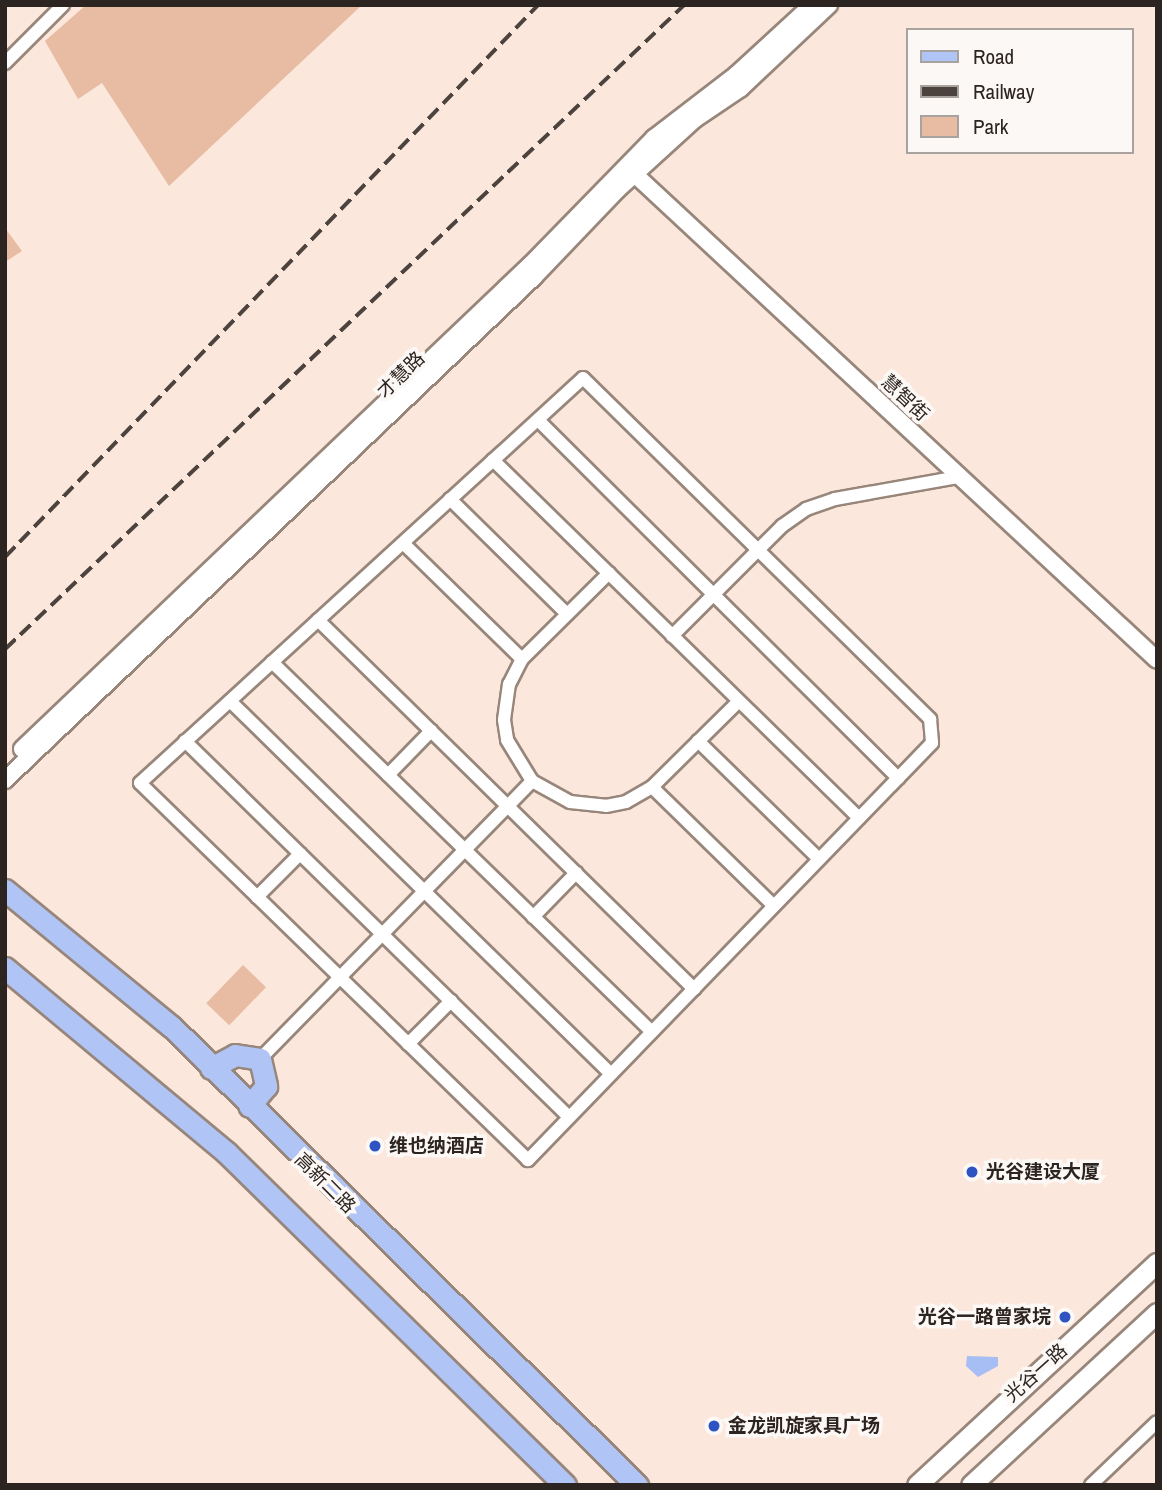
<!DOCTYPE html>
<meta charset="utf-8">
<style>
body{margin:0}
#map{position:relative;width:1162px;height:1490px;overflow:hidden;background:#fbe7db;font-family:"Archivo Narrow","Noto Sans SC",sans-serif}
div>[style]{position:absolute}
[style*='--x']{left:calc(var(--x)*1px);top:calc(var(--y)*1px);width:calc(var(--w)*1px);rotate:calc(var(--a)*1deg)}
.green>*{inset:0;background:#e7bca3;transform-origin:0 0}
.water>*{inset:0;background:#a6bef3}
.roads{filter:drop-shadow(2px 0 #98867b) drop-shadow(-2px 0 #98867b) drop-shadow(0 2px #98867b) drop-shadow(0 -2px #98867b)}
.minor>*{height:12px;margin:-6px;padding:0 6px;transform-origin:6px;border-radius:6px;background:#fff}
.tertiary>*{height:16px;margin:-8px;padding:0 8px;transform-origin:8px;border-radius:8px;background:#fff}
.secondary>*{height:19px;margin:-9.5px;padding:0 9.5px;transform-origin:9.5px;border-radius:9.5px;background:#fff}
.primary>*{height:21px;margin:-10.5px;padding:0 10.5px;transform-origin:10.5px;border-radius:10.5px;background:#b0c5f6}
.rail>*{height:3.5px;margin-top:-1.75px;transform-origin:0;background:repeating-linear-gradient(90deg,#4d433e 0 14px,transparent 0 21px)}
.dots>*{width:19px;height:19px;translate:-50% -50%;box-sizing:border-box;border:4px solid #fcf8f5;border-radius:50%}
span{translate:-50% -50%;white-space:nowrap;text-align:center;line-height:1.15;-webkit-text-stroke:7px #fcf8f5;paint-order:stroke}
.street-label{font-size:19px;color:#2c2420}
.poi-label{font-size:19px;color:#2c2420;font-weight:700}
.left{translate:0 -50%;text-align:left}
.right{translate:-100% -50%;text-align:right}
.frame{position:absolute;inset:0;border:7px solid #2c2420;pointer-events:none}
.legend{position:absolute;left:906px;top:28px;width:228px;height:126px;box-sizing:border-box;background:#fcf8f5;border:2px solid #a9a3a0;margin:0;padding:9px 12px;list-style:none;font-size:21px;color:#2c2420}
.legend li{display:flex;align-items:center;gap:14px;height:35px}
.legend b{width:35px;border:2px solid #a9a3a0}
</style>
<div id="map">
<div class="green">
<div style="clip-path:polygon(86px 5px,362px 5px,169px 186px,102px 83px,78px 99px,45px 41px)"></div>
<div style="clip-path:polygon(5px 228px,22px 251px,5px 262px)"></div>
<div style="left:243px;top:965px;width:32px;height:53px;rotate:44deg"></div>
</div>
<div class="water">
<div style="clip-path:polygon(967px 1356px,998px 1357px,998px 1366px,978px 1377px,966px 1366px)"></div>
</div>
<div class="roads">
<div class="minor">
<div style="--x:5;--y:63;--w:82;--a:-45"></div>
<div style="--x:583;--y:378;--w:487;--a:44.5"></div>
<div style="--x:930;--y:719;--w:24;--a:85"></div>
<div style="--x:932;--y:743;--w:581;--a:134.09"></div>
<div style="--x:528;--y:1160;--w:541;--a:-135.82"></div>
<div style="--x:140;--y:783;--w:600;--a:-42.43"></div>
<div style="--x:538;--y:420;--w:508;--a:44.84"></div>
<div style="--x:493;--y:460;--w:512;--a:44.37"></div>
<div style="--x:450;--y:499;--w:164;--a:44.5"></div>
<div style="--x:403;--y:543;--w:166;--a:44.3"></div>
<div style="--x:609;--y:573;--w:122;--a:135.3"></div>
<div style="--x:522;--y:659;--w:28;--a:117"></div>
<div style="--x:509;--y:684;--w:36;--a:98"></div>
<div style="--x:504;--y:720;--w:20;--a:81"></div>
<div style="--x:507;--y:740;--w:48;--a:58.6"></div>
<div style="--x:532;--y:781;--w:43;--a:28.9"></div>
<div style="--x:570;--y:802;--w:36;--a:6"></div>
<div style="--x:606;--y:806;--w:20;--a:-11"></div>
<div style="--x:626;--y:802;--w:30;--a:-30"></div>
<div style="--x:652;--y:787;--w:122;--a:-44.7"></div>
<div style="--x:318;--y:620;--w:527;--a:44.46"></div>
<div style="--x:672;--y:636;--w:156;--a:-45"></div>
<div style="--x:782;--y:526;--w:29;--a:-35"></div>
<div style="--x:806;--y:509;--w:31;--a:-19"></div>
<div style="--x:835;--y:499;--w:126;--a:-10.1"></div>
<div style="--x:272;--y:662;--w:530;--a:44.24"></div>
<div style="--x:230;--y:701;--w:533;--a:44.39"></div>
<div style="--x:185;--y:741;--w:537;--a:44.4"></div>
<div style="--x:698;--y:741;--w:169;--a:44.3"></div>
<div style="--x:388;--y:775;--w:62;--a:-45.7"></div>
<div style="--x:652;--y:787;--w:170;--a:44.3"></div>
<div style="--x:257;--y:897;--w:61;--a:-45"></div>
<div style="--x:533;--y:917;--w:62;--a:-45.7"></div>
<div style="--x:408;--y:1044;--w:61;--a:-45"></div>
<div style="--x:260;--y:1059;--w:389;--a:-45.6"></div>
<div style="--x:1091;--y:1485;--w:91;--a:-43.7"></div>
</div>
<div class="tertiary">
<div style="--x:628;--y:168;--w:722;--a:42.92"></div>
<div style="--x:22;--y:749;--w:703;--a:-43.62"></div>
<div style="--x:531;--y:264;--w:176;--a:-45.7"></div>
<div style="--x:654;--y:138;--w:105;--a:-37.6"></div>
<div style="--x:737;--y:74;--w:102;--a:-42.6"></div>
<div style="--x:5;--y:780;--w:730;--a:-43.56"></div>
<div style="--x:534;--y:277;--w:120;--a:-46.3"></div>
<div style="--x:617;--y:190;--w:105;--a:-42.3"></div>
<div style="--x:695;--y:119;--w:55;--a:-34"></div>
<div style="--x:741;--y:88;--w:121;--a:-43.3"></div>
</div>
<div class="secondary">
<div style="--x:917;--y:1485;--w:327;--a:-42.8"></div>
<div style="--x:971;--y:1485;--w:253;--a:-42.8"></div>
</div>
<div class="primary">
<div style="--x:5;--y:890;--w:216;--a:39.4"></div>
<div style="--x:172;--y:1027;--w:653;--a:44.57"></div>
<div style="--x:5;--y:968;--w:289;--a:39.8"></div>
<div style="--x:227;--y:1153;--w:474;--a:44.5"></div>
<div style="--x:211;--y:1068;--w:27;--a:-28"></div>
<div style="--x:235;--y:1055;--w:25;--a:9"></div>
<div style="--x:260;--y:1059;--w:28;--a:77"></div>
<div style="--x:266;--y:1086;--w:26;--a:130"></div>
</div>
</div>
<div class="rail">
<div style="--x:5;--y:557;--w:767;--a:-46"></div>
<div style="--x:5;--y:649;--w:936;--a:-43.48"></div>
</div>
<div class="dots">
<div style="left:375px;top:1146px;background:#2e54c3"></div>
<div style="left:972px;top:1172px;background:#2e54c3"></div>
<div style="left:1065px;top:1317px;background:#2e54c3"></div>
<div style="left:714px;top:1426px;background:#2e54c3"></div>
</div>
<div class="street-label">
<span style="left:401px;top:375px;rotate:-44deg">才慧路</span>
<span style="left:905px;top:398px;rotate:43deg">慧智街</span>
<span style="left:325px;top:1183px;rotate:45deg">高新二路</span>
<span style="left:1036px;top:1373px;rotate:-42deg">光谷一路</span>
</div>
<div class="poi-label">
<span class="left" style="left:389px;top:1146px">维也纳酒店</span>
<span class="left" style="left:986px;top:1172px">光谷建设大厦</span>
<span class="right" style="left:1051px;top:1317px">光谷一路曾家垸</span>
<span class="left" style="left:728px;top:1426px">金龙凯旋家具广场</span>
</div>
<div class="frame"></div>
<ul class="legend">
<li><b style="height:9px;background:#b0c5f6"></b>Road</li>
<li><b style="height:9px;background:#4d433e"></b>Railway</li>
<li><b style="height:19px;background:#e7bca3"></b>Park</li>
</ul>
</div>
